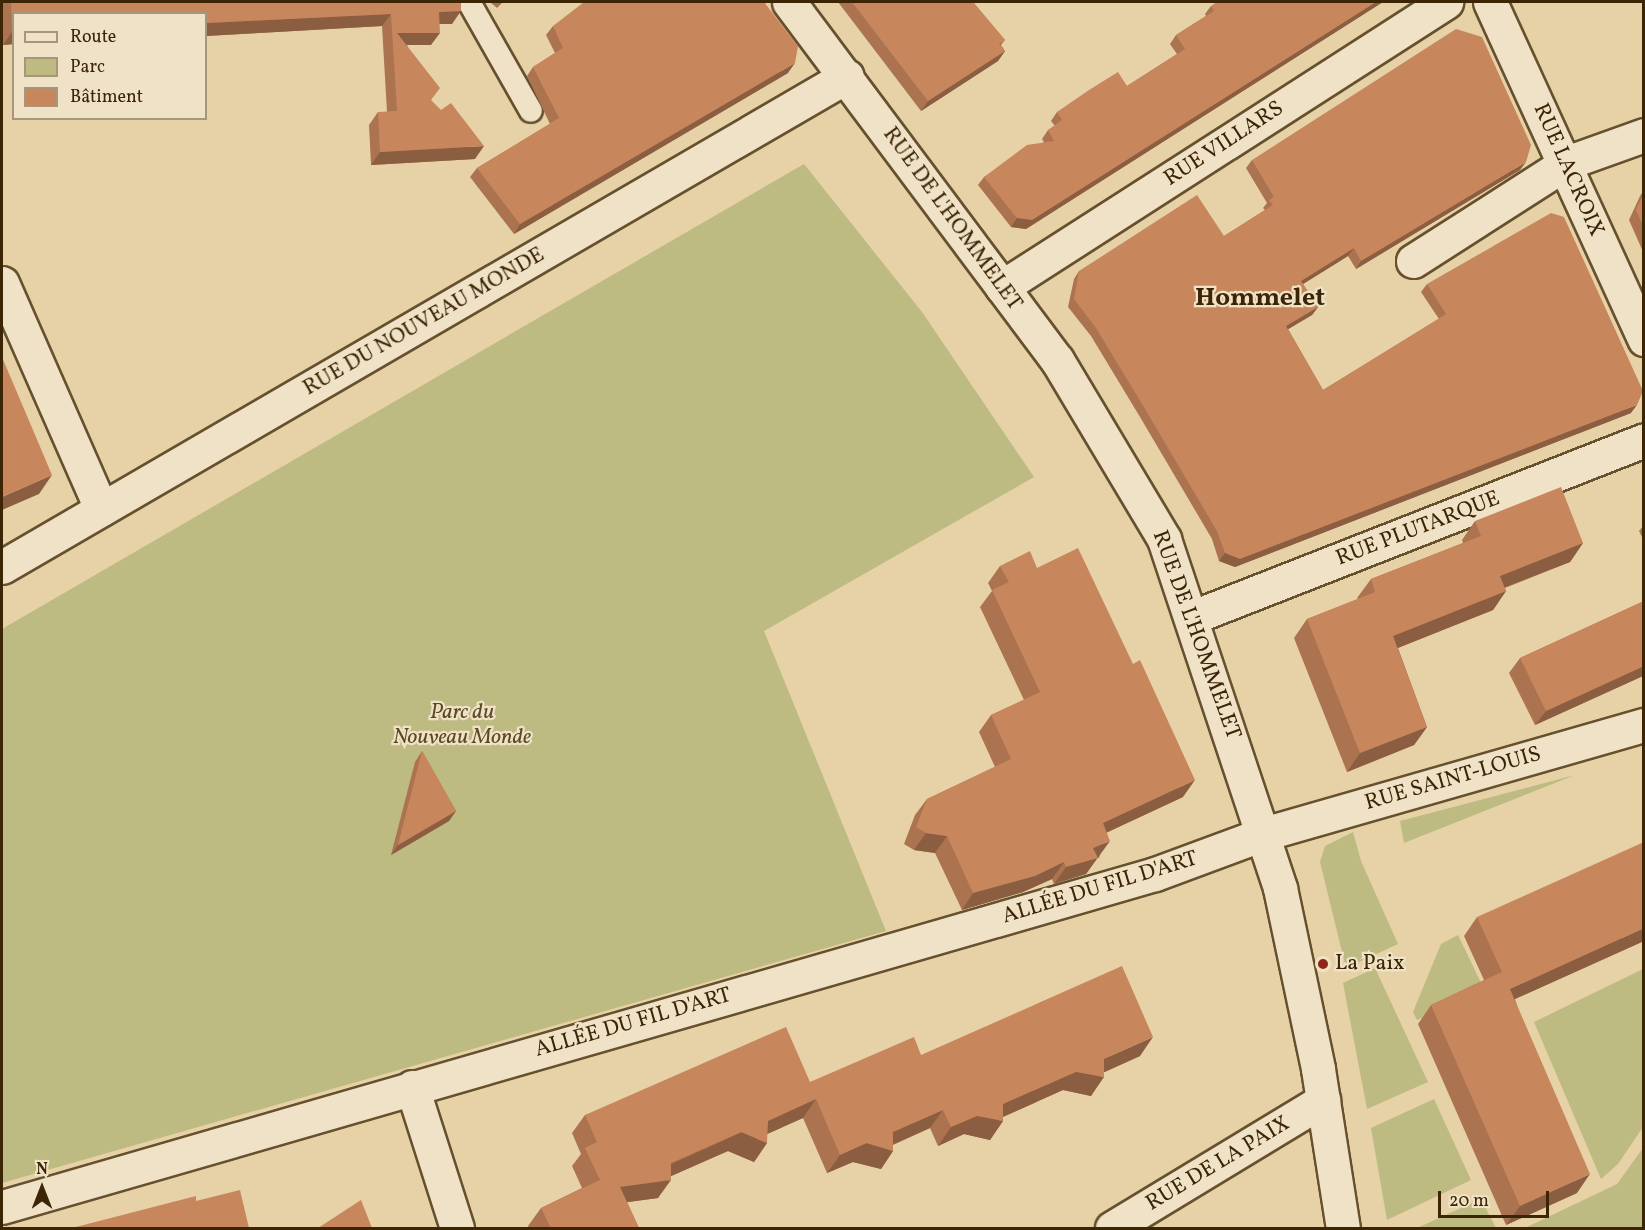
<!DOCTYPE html>
<meta charset="utf-8">
<style>
body{margin:0}
#map{position:relative;width:1645px;height:1230px;overflow:hidden;background:#e7d2a7;font-family:Vollkorn,serif}
div>[style]{position:absolute}
[style*='--x']{left:calc(var(--x)*1px);top:calc(var(--y)*1px);width:calc(var(--w)*1px);rotate:calc(var(--a)*1deg)}
.green>*{inset:0;background:#bdba82}
.roads{filter:drop-shadow(2px 0 #66502e) drop-shadow(-2px 0 #66502e) drop-shadow(0 2px #66502e) drop-shadow(0 -2px #66502e)}
.service>*{height:22px;margin:-11px;padding:0 11px;transform-origin:11px;border-radius:11px;background:#efe2c6}
.minor>*{height:33px;margin:-16.5px;padding:0 16.5px;transform-origin:16.5px;border-radius:16.5px;background:#efe2c6}
.wall>*{inset:0;background:#ac7350}
.shaded-wall>*{inset:0;background:#8c5e41}
.building>*{inset:0;background:#c8865d}
.dots>*{width:16px;height:16px;translate:-50% -50%;box-sizing:border-box;border:3px solid #efe2c6;border-radius:50%}
span{translate:-50% -50%;white-space:nowrap;text-align:center;line-height:1.15;-webkit-text-stroke:4.5px #efe2c6;paint-order:stroke}
.street-label{font-size:22px;color:#3b2505}
.park-label{font-size:22px;color:#5c4a24;font-style:italic}
.poi-label{font-size:22px;color:#3b2505}
.left{translate:0 -50%;text-align:left}
.quarter-label{font-size:26px;color:#3b2505;font-weight:700}
.frame{position:absolute;inset:0;border:3px solid #3b2505;pointer-events:none}
.legend{position:absolute;left:12px;top:12px;width:195px;height:108px;box-sizing:border-box;background:#efe2c6;border:2px solid #a79679;margin:0;padding:8px 10px;list-style:none;font-size:18px;color:#3b2505}
.legend li{display:flex;align-items:center;gap:12px;height:30px}
.legend b{width:30px;border:2px solid #a79679}
.north{position:absolute;left:12px;top:1158px;width:60px;height:60px;-webkit-text-stroke:4px #efe2c6;paint-order:stroke;rotate:0deg;font-size:16px;font-weight:700;line-height:24px;text-align:center;color:#3b2505}
.north::after{content:'';display:block;margin:auto;width:21px;height:27px;background:#3b2505;clip-path:polygon(50% 0,100% 100%,50% 72%,0 100%)}
.scale{position:absolute;left:1438px;top:1191px;width:111px;height:27px;box-sizing:border-box;border:3px solid #3b2505;border-top:0;padding-left:8px;font-size:18px;line-height:21px;white-space:nowrap;color:#3b2505;-webkit-text-stroke:4px #efe2c6;paint-order:stroke}
</style>
<div id="map">
<div class="green">
<div style="clip-path:polygon(804px 164px,922px 312px,1034px 477px,764px 631px,886px 931px,2px 1183px,2px 629px)"></div>
<div style="clip-path:polygon(1575px 775px,1404px 843px,1400px 821px)"></div>
<div style="clip-path:polygon(1353px 832px,1361px 861px,1398px 944px,1346px 968px,1320px 862px,1325px 846px)"></div>
<div style="clip-path:polygon(1458px 935px,1484px 989px,1417px 1020px,1413px 1012px,1441px 944px)"></div>
<div style="clip-path:polygon(1375px 968px,1428px 1082px,1367px 1109px,1343px 983px)"></div>
<div style="clip-path:polygon(1643px 969px,1643px 1127px,1618px 1164px,1601px 1179px,1534px 1022px)"></div>
<div style="clip-path:polygon(1434px 1099px,1471px 1180px,1387px 1220px,1371px 1128px)"></div>
<div style="clip-path:polygon(1643px 1148px,1643px 1228px,1525px 1228px,1617px 1184px)"></div>
<div style="clip-path:polygon(1481px 1199px,1496px 1228px,1417px 1228px)"></div>
</div>
<div class="roads">
<div class="service">
<div style="--x:469;--y:2;--w:125;--a:60.4"></div>
</div>
<div class="minor">
<div style="--x:789;--y:2;--w:447;--a:53.2"></div>
<div style="--x:1057;--y:360;--w:209;--a:59.1"></div>
<div style="--x:1164;--y:539;--w:368;--a:71.6"></div>
<div style="--x:1280;--y:888;--w:185;--a:78.1"></div>
<div style="--x:1318;--y:1069;--w:161;--a:81.1"></div>
<div style="--x:1490;--y:2;--w:371;--a:65.4"></div>
<div style="--x:1413;--y:261;--w:182;--a:-32.6"></div>
<div style="--x:1566;--y:163;--w:83;--a:-19.7"></div>
<div style="--x:2;--y:283;--w:247;--a:66.3"></div>
<div style="--x:1002;--y:287;--w:528;--a:-32.7"></div>
<div style="--x:2;--y:567;--w:977;--a:-30.16"></div>
<div style="--x:1193;--y:617;--w:484;--a:-21.4"></div>
<div style="--x:412;--y:1087;--w:148;--a:72.3"></div>
<div style="--x:2;--y:1207;--w:1200;--a:-16.11"></div>
<div style="--x:1155;--y:874;--w:115;--a:-20.3"></div>
<div style="--x:1263;--y:834;--w:396;--a:-16"></div>
<div style="--x:1112;--y:1228;--w:247;--a:-31.2"></div>
</div>
</div>
<div class="wall">
<div style="clip-path:polygon(2px 2px,461px 2px,452px 24px,439px 24px,431px 45px,407px 45px,431px 100px,475px 159px,371px 165px,369px 125px,378px 112px,387px 112px,382px 26px,206px 36px,206px 14px,14px 14px,14px 44px,3px 45px)"></div>
<div style="clip-path:polygon(490px 2px,503px 2px,497px 8px)"></div>
<div style="clip-path:polygon(838px 2px,973px 2px,1005px 40px,1001px 45px,1005px 51px,998px 61px,921px 111px)"></div>
<div style="clip-path:polygon(1383px 2px,1026px 229px,1011px 227px,978px 185px,984px 177px,1044px 142px,1042px 139px,1048px 130px,1055px 126px,1051px 121px,1057px 112px,1127px 86px,1177px 54px,1170px 44px,1176px 35px,1206px 16px,1205px 14px,1211px 6px)"></div>
<div style="clip-path:polygon(553px 26px,788px 73px,514px 234px,470px 177px,477px 168px,550px 124px,527px 76px,533px 67px,555px 53px,546px 35px)"></div>
<div style="clip-path:polygon(1252px 160px,1520px 170px,1356px 269px,1348px 256px,1303px 284px,1318px 307px,1312px 315px,1288px 329px,1323px 390px,1439px 319px,1421px 292px,1427px 284px,1631px 413px,1235px 567px,1219px 561px,1212px 539px,1140px 417px,1091px 336px,1068px 307px,1074px 279px,1079px 271px,1224px 236px,1265px 210px,1263px 208px,1267px 203px,1246px 168px)"></div>
<div style="clip-path:polygon(1644px 190px,1644px 254px,1629px 220px,1640px 196px)"></div>
<div style="clip-path:polygon(1475px 521px,1583px 543px,1570px 562px,1505px 588px,1506px 591px,1493px 610px,1398px 648px,1427px 727px,1414px 745px,1347px 772px,1294px 638px,1307px 619px,1358px 599px,1357px 598px,1371px 579px,1463px 543px,1462px 540px)"></div>
<div style="clip-path:polygon(1644px 525px,1644px 541px,1639px 531px)"></div>
<div style="clip-path:polygon(1000px 566px,1037px 568px,1183px 797px,1107px 832px,1099px 858px,1097px 858px,1086px 874px,1054px 884px,1052px 879px,1023px 892px,962px 910px,935px 853px,914px 850px,904px 844px,915px 815px,927px 799px,995px 767px,979px 732px,991px 715px,1024px 700px,980px 607px,992px 591px,988px 583px)"></div>
<div style="clip-path:polygon(1644px 601px,1644px 678px,1643px 676px,1535px 725px,1509px 673px,1520px 658px)"></div>
<div style="clip-path:polygon(422px 751px,456px 811px,449px 821px,391px 855px,415px 762px)"></div>
<div style="clip-path:polygon(1477px 917px,1644px 941px,1515px 999px,1577px 1193px,1506px 1225px,1418px 1024px,1431px 1005px,1484px 980px,1464px 936px)"></div>
<div style="clip-path:polygon(921px 1055px,1140px 1056px,1104px 1072px,1091px 1096px,1063px 1090px,1003px 1117px,1003px 1121px,990px 1140px,964px 1134px,938px 1146px,930px 1128px,893px 1145px,893px 1151px,881px 1169px,853px 1162px,827px 1173px,803px 1118px,767px 1134px,767px 1143px,754px 1162px,728px 1151px,671px 1176px,658px 1198px,627px 1202px,639px 1228px,529px 1228px,528px 1226px,541px 1208px,582px 1188px,572px 1166px,581px 1154px,572px 1133px,585px 1115px,810px 1082px)"></div>
</div>
<div class="shaded-wall">
<div style="clip-path:polygon(1376px 2px,1383px 2px,1026px 229px,1011px 227px,1017px 218px)"></div>
<div style="clip-path:polygon(461px 11px,452px 24px,430px 24px,439px 12px)"></div>
<div style="clip-path:polygon(391px 14px,382px 26px,206px 36px,206px 23px)"></div>
<div style="clip-path:polygon(12px 32px,14px 32px,14px 44px,3px 45px)"></div>
<div style="clip-path:polygon(397px 33px,440px 33px,431px 45px,393px 45px)"></div>
<div style="clip-path:polygon(1005px 51px,998px 61px,921px 111px,928px 101px)"></div>
<div style="clip-path:polygon(795px 63px,788px 73px,514px 234px,520px 224px)"></div>
<div style="clip-path:polygon(484px 146px,475px 159px,371px 165px,380px 152px)"></div>
<div style="clip-path:polygon(1526px 162px,1520px 170px,1356px 269px,1361px 261px)"></div>
<div style="clip-path:polygon(1354px 248px,1348px 256px,1295px 289px,1301px 281px)"></div>
<div style="clip-path:polygon(1318px 307px,1312px 315px,1280px 334px,1286px 326px)"></div>
<div style="clip-path:polygon(1637px 405px,1631px 413px,1235px 567px,1219px 561px,1225px 553px)"></div>
<div style="clip-path:polygon(52px 475px,39px 494px,2px 510px,2px 497px)"></div>
<div style="clip-path:polygon(1583px 543px,1570px 562px,1487px 594px,1500px 576px)"></div>
<div style="clip-path:polygon(1506px 591px,1493px 610px,1380px 655px,1393px 636px)"></div>
<div style="clip-path:polygon(1644px 666px,1643px 676px,1535px 725px,1546px 711px)"></div>
<div style="clip-path:polygon(1427px 727px,1414px 745px,1347px 772px,1360px 753px)"></div>
<div style="clip-path:polygon(1195px 780px,1183px 797px,1091px 840px,1103px 823px)"></div>
<div style="clip-path:polygon(456px 811px,449px 821px,391px 855px,398px 845px)"></div>
<div style="clip-path:polygon(926px 833px,947px 836px,935px 853px,914px 850px)"></div>
<div style="clip-path:polygon(1110px 841px,1086px 874px,1054px 884px,1066px 867px,1093px 848px)"></div>
<div style="clip-path:polygon(1064px 862px,1052px 879px,1023px 892px,962px 910px,973px 893px)"></div>
<div style="clip-path:polygon(1644px 928px,1644px 941px,1497px 1007px,1510px 989px)"></div>
<div style="clip-path:polygon(1153px 1037px,1140px 1056px,1096px 1076px,1104px 1077px,1091px 1096px,1063px 1090px,996px 1120px,1003px 1121px,990px 1140px,964px 1134px,938px 1146px,951px 1127px)"></div>
<div style="clip-path:polygon(816px 1099px,803px 1118px,756px 1139px,767px 1143px,754px 1162px,728px 1151px,660px 1181px,671px 1180px,658px 1198px,607px 1205px,620px 1187px)"></div>
<div style="clip-path:polygon(943px 1110px,930px 1128px,885px 1148px,893px 1151px,881px 1169px,853px 1162px,827px 1173px,840px 1155px)"></div>
<div style="clip-path:polygon(1590px 1174px,1577px 1193px,1506px 1225px,1520px 1206px)"></div>
</div>
<div class="building">
<div style="clip-path:polygon(11px 2px,461px 2px,461px 11px,439px 12px,440px 33px,397px 33px,440px 88px,431px 100px,441px 110px,451px 103px,484px 146px,380px 152px,378px 112px,397px 111px,391px 14px,206px 23px,206px 14px,14px 14px,14px 32px,12px 32px)"></div>
<div style="clip-path:polygon(584px 2px,764px 2px,798px 46px,795px 63px,520px 224px,477px 168px,559px 118px,533px 67px,563px 48px,553px 26px)"></div>
<div style="clip-path:polygon(852px 2px,973px 2px,1005px 40px,999px 44px,1005px 51px,928px 101px)"></div>
<div style="clip-path:polygon(1217px 2px,1376px 2px,1032px 220px,1017px 218px,984px 177px,1027px 145px,1054px 141px,1048px 130px,1062px 120px,1057px 112px,1089px 90px,1118px 72px,1127px 86px,1185px 49px,1176px 35px,1214px 11px,1211px 6px)"></div>
<div style="clip-path:polygon(1456px 29px,1482px 37px,1531px 145px,1526px 162px,1361px 261px,1354px 248px,1301px 281px,1318px 307px,1286px 326px,1323px 390px,1446px 314px,1427px 284px,1551px 213px,1564px 217px,1643px 391px,1637px 405px,1240px 559px,1225px 553px,1217px 531px,1145px 409px,1096px 328px,1074px 299px,1079px 271px,1197px 195px,1224px 236px,1273px 205px,1269px 200px,1274px 197px,1252px 160px)"></div>
<div style="clip-path:polygon(1644px 193px,1644px 228px,1636px 210px)"></div>
<div style="clip-path:polygon(2px 357px,52px 475px,2px 497px)"></div>
<div style="clip-path:polygon(1561px 487px,1583px 543px,1500px 576px,1506px 591px,1393px 636px,1427px 727px,1360px 753px,1307px 619px,1375px 592px,1371px 579px,1481px 536px,1475px 521px)"></div>
<div style="clip-path:polygon(1078px 548px,1133px 664px,1140px 660px,1195px 780px,1103px 823px,1110px 841px,1093px 848px,1098px 858px,1066px 867px,1064px 862px,1035px 876px,973px 893px,947px 836px,926px 833px,916px 827px,927px 799px,1011px 759px,991px 715px,1040px 692px,992px 590px,1009px 582px,1000px 566px,1030px 551px,1037px 568px)"></div>
<div style="clip-path:polygon(1644px 601px,1644px 666px,1546px 711px,1520px 658px)"></div>
<div style="clip-path:polygon(422px 751px,456px 811px,398px 845px)"></div>
<div style="clip-path:polygon(1644px 842px,1644px 928px,1510px 989px,1590px 1174px,1520px 1206px,1431px 1005px,1502px 972px,1477px 917px)"></div>
<div style="clip-path:polygon(1122px 966px,1153px 1037px,1104px 1059px,1104px 1077px,1076px 1072px,1003px 1104px,1003px 1121px,977px 1116px,951px 1127px,943px 1110px,893px 1132px,893px 1151px,866px 1143px,840px 1155px,816px 1099px,768px 1121px,767px 1143px,741px 1132px,671px 1163px,671px 1180px,620px 1187px,639px 1228px,551px 1228px,541px 1208px,600px 1180px,585px 1148px,597px 1142px,585px 1115px,786px 1027px,810px 1082px,914px 1037px,921px 1055px)"></div>
<div style="clip-path:polygon(240px 1190px,249px 1228px,72px 1228px,196px 1196px,196px 1201px)"></div>
<div style="clip-path:polygon(361px 1200px,372px 1228px,318px 1228px)"></div>
</div>
<div class="dots">
<div style="left:1323px;top:964px;background:#8f2418"></div>
</div>
<div class="street-label">
<span style="left:1224px;top:144px;rotate:-33deg">RUE VILLARS</span>
<span style="left:1568px;top:170px;rotate:66deg">RUE LACROIX</span>
<span style="left:952px;top:219px;rotate:54deg">RUE DE L'HOMMELET</span>
<span style="left:424px;top:322px;rotate:-30deg">RUE DU NOUVEAU MONDE</span>
<span style="left:1418px;top:529px;rotate:-21deg">RUE PLUTARQUE</span>
<span style="left:1196px;top:635px;rotate:70deg">RUE DE L'HOMMELET</span>
<span style="left:1453px;top:779px;rotate:-16deg">RUE SAINT-LOUIS</span>
<span style="left:1100px;top:888px;rotate:-17deg">ALLÉE DU FIL D'ART</span>
<span style="left:633px;top:1023px;rotate:-16deg">ALLÉE DU FIL D'ART</span>
<span style="left:1218px;top:1164px;rotate:-31deg">RUE DE LA PAIX</span>
</div>
<div class="park-label">
<span style="left:462px;top:725px">Parc du<br>Nouveau Monde</span>
</div>
<div class="poi-label">
<span class="left" style="left:1335px;top:964px">La Paix</span>
</div>
<div class="quarter-label">
<span style="left:1260px;top:299px">Hommelet</span>
</div>
<div class="frame"></div>
<ul class="legend">
<li><b style="height:8px;background:#efe2c6"></b>Route</li>
<li><b style="height:16px;background:#bdba82"></b>Parc</li>
<li><b style="height:16px;background:#c8865d"></b>Bâtiment</li>
</ul>
<div class="north">N</div>
<div class="scale">20 m</div>
</div>
